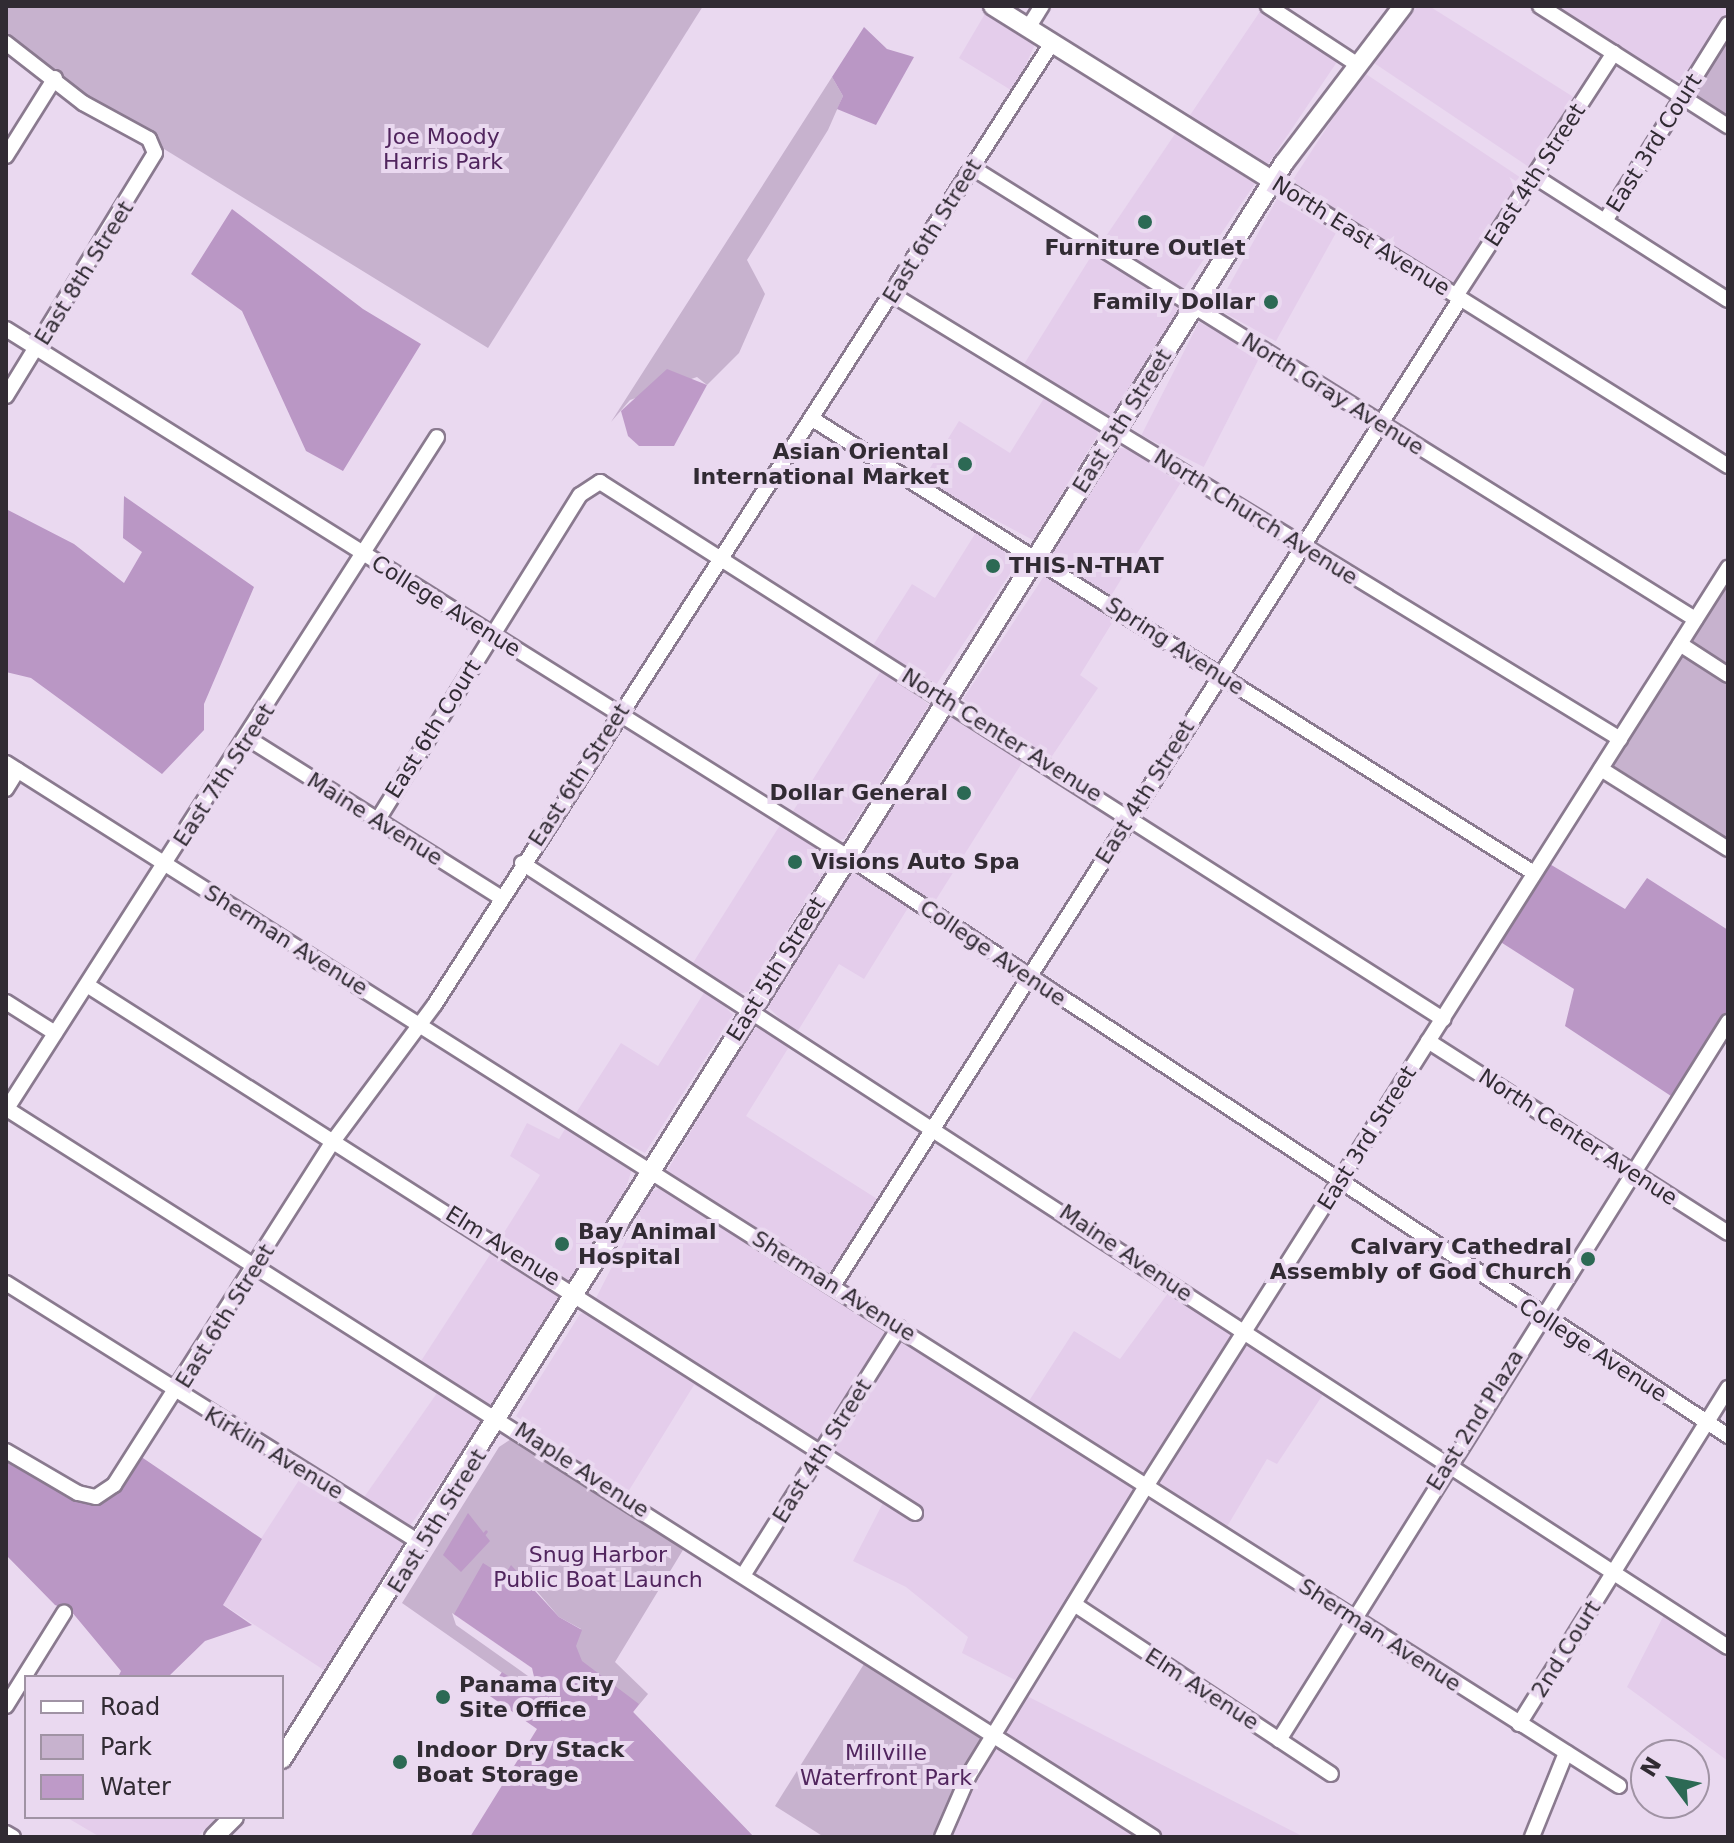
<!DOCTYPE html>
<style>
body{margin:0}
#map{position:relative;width:1734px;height:1843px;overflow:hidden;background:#ead9f0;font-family:"DejaVu Sans",sans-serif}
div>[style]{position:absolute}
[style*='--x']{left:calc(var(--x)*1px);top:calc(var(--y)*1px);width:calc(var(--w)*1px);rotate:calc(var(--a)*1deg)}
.built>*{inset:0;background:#e4cdeb;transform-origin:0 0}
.green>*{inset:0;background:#c7b2ce}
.forest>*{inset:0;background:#ba97c5}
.water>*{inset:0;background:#be9ac8}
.pier>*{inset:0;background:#ead9f0}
.stream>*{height:3px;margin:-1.5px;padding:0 1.5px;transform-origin:1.5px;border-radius:1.5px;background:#be9ac8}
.roads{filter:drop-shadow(2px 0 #8a7a8f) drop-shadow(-2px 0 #8a7a8f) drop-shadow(0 2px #8a7a8f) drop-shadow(0 -2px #8a7a8f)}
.minor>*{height:14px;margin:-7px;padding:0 7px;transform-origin:7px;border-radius:7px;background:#fff}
.major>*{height:18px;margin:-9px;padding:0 9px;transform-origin:9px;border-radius:9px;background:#fff}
.dots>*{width:22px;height:22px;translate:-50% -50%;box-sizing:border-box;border:4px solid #ead9f0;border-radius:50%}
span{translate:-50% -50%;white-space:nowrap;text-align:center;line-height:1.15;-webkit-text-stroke:8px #ead9f0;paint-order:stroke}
.park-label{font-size:22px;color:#51255e}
.street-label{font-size:22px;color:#312b33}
.poi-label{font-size:22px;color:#312b33;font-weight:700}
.right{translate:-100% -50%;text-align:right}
.left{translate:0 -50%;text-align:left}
.frame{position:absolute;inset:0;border:8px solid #312b33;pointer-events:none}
.legend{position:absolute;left:24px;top:1675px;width:260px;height:144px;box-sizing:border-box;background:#ead9f0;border:2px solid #a093a4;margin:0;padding:10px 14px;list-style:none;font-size:24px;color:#312b33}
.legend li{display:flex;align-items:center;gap:16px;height:40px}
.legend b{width:40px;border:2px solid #a093a4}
.north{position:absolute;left:1630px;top:1739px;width:80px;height:80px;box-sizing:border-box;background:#ead9f0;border:2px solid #a093a4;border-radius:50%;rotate:302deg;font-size:22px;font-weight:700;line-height:32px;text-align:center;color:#312b33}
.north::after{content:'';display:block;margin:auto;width:28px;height:36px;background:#2c6954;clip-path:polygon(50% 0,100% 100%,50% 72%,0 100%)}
</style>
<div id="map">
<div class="built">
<div style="clip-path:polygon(1418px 6px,1429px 6px,1575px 98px,1532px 169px,1371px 61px)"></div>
<div style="clip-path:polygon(1553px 6px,1728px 6px,1728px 16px,1688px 80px,1671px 80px)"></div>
<div style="left:1263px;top:7px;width:92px;height:133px;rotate:34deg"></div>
<div style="clip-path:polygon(986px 12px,1035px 44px,1014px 92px,959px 58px)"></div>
<div style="clip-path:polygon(1363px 72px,1524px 180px,1461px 280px,1451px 283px,1292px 181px)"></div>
<div style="left:1177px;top:131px;width:94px;height:136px;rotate:34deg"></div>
<div style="left:1277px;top:199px;width:68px;height:125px;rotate:29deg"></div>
<div style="clip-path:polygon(1095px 250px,1179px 308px,1113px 414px,1103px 417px,1021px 369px)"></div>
<div style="left:1199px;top:322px;width:70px;height:127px;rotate:27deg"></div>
<div style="clip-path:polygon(1046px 395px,1095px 425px,1098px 435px,1033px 540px,922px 481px,959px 421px,1010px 453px)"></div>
<div style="clip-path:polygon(1119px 448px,1134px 449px,1183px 479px,1109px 599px,1059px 566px,1052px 553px)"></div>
<div style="clip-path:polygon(980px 526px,1019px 560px,936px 685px,872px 647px,912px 584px,935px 598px)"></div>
<div style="clip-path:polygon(1046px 573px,1117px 615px,1080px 675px,1098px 688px,1050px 759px,963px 699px)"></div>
<div style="clip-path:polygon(884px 666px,929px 705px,844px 839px,833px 841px,790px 816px)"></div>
<div style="clip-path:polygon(957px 716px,1027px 755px,932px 906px,866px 861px,864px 851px,947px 720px)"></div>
<div style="clip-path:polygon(782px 822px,827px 852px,830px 863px,748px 992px,738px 994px,691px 966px)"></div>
<div style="clip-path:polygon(861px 873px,911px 903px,864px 979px,839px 964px,796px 1034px,767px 1006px,850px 874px)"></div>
<div style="clip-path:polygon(707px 988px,733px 1015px,645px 1153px,574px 1116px,621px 1043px,658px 1066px)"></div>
<div style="clip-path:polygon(763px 1025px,792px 1042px,746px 1116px,882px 1202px,831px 1276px,667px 1171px,752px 1029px)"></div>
<div style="clip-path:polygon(527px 1123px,559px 1139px,568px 1124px,632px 1169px,621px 1204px,572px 1282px,500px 1239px,540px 1175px,510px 1156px)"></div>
<div style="clip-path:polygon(661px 1188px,891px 1330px,819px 1445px,595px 1300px,650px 1192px)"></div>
<div style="left:495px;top:1247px;width:85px;height:137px;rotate:33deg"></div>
<div style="clip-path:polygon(1171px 1289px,1238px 1334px,1146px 1478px,1027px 1404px,1074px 1331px,1120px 1359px)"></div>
<div style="clip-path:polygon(588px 1311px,789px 1438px,694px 1385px,628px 1492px,582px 1463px,516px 1416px,580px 1314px)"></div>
<div style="clip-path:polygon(901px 1336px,1141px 1487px,1019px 1682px,962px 1653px,968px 1637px,906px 1587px,853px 1561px,885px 1499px,917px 1519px,922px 1512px,829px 1451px)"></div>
<div style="clip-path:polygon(1247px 1340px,1324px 1393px,1277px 1464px,1267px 1459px,1225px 1530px,1155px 1485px)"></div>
<div style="left:442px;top:1386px;width:54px;height:139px;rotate:35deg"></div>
<div style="left:303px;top:1474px;width:126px;height:153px;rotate:33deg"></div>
<div style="clip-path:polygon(1665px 1613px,1728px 1652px,1728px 1761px,1627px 1687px)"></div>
<div style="clip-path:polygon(1025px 1695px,1304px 1837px,1163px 1837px,999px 1736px)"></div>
<div style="clip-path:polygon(994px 1744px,1144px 1837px,948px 1837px)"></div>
<div style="clip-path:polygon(66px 1817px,217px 1817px,197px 1837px,100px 1837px)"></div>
</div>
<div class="green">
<div style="clip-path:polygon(6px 6px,703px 6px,488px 348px,86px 101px,6px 38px)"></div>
<div style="clip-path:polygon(1728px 34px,1728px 120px,1690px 96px)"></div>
<div style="clip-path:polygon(832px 77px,843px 96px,828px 130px,747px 260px,765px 294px,739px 353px,707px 385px,697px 377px,630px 400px,611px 422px)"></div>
<div style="clip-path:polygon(1728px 581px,1728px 670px,1689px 643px)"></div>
<div style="clip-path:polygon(1682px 654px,1728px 680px,1728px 843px,1611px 767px)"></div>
<div style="clip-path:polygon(511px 1439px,686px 1545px,615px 1662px,648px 1694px,633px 1712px,754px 1837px,565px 1653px,581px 1629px,559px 1617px,523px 1575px,545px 1703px,402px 1603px,499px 1447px)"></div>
<div style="clip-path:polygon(864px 1664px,981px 1738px,936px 1837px,824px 1837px,775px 1806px)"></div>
</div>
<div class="forest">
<div style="clip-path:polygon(864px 27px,887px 49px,914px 57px,876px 125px,837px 109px,843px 96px,832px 77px)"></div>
<div style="clip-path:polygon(232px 209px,363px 309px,421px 344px,343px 471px,306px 451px,242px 311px,191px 274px)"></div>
<div style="clip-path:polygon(124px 496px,254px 587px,204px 704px,204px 730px,162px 774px,31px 678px,6px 672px,6px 509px,74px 544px,124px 583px,142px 552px,123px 538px)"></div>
<div style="clip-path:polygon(1548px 863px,1625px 909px,1647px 878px,1728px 930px,1728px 1011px,1674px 1098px,1565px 1026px,1574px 989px,1499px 941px)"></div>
<div style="clip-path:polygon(140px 1456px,262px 1539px,223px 1605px,252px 1625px,205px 1641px,168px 1677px,118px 1677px,121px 1671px,71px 1611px,55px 1605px,6px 1555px,6px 1457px,97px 1504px)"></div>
</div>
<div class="water">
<div style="clip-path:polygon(667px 369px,707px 385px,674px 446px,639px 446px,628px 436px,621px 411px)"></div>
<div style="clip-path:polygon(468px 1513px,490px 1541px,461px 1572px,443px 1555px)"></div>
<div style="clip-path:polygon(483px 1563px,504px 1576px,511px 1565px,559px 1617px,582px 1630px,576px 1646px,582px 1661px,639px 1704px,633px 1712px,754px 1837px,470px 1837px,537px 1729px,487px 1694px,502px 1672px,531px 1691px,532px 1672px,453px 1616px)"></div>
</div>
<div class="pier">
<div style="clip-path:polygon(452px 1613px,532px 1668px,535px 1681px,456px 1625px)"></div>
</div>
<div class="stream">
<div style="--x:482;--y:1536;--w:6;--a:-51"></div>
</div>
<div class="roads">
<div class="minor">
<div style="--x:1268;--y:6;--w:104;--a:33.2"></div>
<div style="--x:1540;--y:6;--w:223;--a:32.6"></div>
<div style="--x:1028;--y:28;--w:26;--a:-58"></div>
<div style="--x:6;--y:43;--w:98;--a:37.9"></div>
<div style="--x:83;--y:103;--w:75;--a:28.6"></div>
<div style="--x:149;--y:139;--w:15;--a:67"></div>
<div style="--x:155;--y:153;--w:285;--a:121.5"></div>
<div style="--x:6;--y:156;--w:92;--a:-57.9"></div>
<div style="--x:971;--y:167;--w:854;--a:31.98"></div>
<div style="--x:1534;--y:176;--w:230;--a:32.6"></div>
<div style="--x:1273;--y:181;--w:537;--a:32.06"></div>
<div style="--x:1605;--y:221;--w:232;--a:-58"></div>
<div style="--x:893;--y:295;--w:852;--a:31.41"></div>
<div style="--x:1456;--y:296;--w:290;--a:-57"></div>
<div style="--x:6;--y:329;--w:1010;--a:32.1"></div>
<div style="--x:862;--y:866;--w:1037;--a:33.35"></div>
<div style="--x:814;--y:420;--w:851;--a:32.18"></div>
<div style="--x:1680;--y:644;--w:57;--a:32.9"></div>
<div style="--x:249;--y:739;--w:298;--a:32.2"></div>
<div style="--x:6;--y:763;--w:1910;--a:32.38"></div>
<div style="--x:1601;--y:769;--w:150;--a:32.2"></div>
<div style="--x:6;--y:789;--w:22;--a:-58"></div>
<div style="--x:377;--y:821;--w:384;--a:-58.1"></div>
<div style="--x:580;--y:495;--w:24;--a:-33"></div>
<div style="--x:600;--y:482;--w:1000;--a:32.5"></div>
<div style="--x:522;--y:863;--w:1438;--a:33.03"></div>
<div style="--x:87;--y:985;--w:982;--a:32.52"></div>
<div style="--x:6;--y:1002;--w:58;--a:32.3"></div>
<div style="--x:1428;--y:1041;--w:356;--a:32.6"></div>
<div style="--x:7;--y:1109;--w:1358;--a:32.43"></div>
<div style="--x:6;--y:1110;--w:799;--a:-57.36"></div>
<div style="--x:6;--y:1283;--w:491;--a:32.1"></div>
<div style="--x:833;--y:1286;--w:1169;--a:-57.57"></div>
<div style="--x:6;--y:1451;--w:83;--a:30.3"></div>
<div style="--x:78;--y:1493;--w:18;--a:13"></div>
<div style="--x:96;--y:1497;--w:22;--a:-34"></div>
<div style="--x:114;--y:1485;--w:409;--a:-57.5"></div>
<div style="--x:334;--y:1140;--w:169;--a:-53.4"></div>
<div style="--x:435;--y:1004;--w:1142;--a:-57.3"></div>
<div style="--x:744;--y:1574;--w:291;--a:-57.8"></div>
<div style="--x:1074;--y:1604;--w:308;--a:33.5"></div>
<div style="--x:6;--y:1706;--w:110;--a:-58.1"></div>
<div style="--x:1519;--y:1724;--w:396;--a:-58.1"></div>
<div style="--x:1279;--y:1740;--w:847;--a:-57.98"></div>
<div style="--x:6;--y:1833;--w:8;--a:30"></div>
<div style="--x:942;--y:1837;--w:68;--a:-66.5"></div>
<div style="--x:969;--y:1775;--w:340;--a:-58.5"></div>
<div style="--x:1147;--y:1485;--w:1086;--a:-57.64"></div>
<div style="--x:1532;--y:1837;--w:91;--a:-68"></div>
</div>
<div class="major">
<div style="--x:993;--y:6;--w:330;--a:32"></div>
<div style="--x:282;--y:1759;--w:1884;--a:-57.88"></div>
<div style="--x:1284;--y:163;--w:197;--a:-52.8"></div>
<div style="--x:214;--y:1837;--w:28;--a:-45"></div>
</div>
</div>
<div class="dots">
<div style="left:1145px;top:222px;background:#2c6954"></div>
<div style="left:1271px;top:302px;background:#2c6954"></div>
<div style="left:965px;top:464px;background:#2c6954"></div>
<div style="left:993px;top:566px;background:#2c6954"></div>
<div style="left:964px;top:793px;background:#2c6954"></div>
<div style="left:795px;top:862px;background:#2c6954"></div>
<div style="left:562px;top:1244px;background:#2c6954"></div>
<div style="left:1588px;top:1259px;background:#2c6954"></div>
<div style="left:443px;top:1697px;background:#2c6954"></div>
<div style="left:400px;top:1762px;background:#2c6954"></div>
</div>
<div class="park-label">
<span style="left:443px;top:149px">Joe Moody<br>Harris Park</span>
<span style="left:598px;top:1567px">Snug Harbor<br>Public Boat Launch</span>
<span style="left:886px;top:1765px">Millville<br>Waterfront Park</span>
</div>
<div class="street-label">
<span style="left:1654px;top:143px;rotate:-58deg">East 3rd Court</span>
<span style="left:1535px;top:175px;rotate:-57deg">East 4th Street</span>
<span style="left:932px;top:231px;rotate:-58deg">East 6th Street</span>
<span style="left:1361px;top:236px;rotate:32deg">North East Avenue</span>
<span style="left:84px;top:273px;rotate:-58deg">East 8th Street</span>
<span style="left:1333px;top:394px;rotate:32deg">North Gray Avenue</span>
<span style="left:1122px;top:421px;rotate:-58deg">East 5th Street</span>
<span style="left:1256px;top:517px;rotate:32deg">North Church Avenue</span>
<span style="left:446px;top:606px;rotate:32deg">College Avenue</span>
<span style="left:1175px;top:646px;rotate:33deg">Spring Avenue</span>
<span style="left:433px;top:729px;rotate:-58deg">East 6th Court</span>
<span style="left:1002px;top:735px;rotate:32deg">North Center Avenue</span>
<span style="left:224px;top:775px;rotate:-57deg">East 7th Street</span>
<span style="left:579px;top:775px;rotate:-57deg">East 6th Street</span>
<span style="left:1145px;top:792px;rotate:-58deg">East 4th Street</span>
<span style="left:375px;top:819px;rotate:32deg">Maine Avenue</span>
<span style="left:286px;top:940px;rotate:32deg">Sherman Avenue</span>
<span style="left:993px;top:953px;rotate:34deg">College Avenue</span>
<span style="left:776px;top:969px;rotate:-58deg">East 5th Street</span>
<span style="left:1578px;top:1137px;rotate:33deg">North Center Avenue</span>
<span style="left:1367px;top:1138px;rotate:-58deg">East 3rd Street</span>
<span style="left:503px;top:1246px;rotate:32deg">Elm Avenue</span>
<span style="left:1126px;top:1253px;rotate:34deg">Maine Avenue</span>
<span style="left:834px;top:1286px;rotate:32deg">Sherman Avenue</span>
<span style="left:225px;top:1316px;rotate:-58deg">East 6th Street</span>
<span style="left:1593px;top:1350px;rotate:33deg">College Avenue</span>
<span style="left:1475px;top:1420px;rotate:-58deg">East 2nd Plaza</span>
<span style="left:822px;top:1451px;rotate:-58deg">East 4th Street</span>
<span style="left:274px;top:1453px;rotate:31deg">Kirklin Avenue</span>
<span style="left:582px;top:1470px;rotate:33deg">Maple Avenue</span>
<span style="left:437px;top:1521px;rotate:-58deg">East 5th Street</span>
<span style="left:1380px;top:1635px;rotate:33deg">Sherman Avenue</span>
<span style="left:1566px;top:1649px;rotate:-58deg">2nd Court</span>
<span style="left:1202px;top:1689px;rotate:33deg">Elm Avenue</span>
</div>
<div class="poi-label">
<span style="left:1145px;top:248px">Furniture Outlet</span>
<span class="right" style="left:1255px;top:302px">Family Dollar</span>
<span class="right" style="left:949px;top:464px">Asian Oriental<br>International Market</span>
<span class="left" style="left:1009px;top:566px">THIS-N-THAT</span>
<span class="right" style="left:948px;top:793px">Dollar General</span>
<span class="left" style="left:811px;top:862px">Visions Auto Spa</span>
<span class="left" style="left:578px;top:1244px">Bay Animal<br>Hospital</span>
<span class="right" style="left:1572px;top:1259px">Calvary Cathedral<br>Assembly of God Church</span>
<span class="left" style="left:459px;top:1697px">Panama City<br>Site Office</span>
<span class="left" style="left:416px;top:1762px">Indoor Dry Stack<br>Boat Storage</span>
</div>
<div class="frame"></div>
<ul class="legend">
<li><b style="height:10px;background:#fff"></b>Road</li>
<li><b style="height:22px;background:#c7b2ce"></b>Park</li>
<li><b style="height:22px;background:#be9ac8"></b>Water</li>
</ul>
<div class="north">N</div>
</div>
